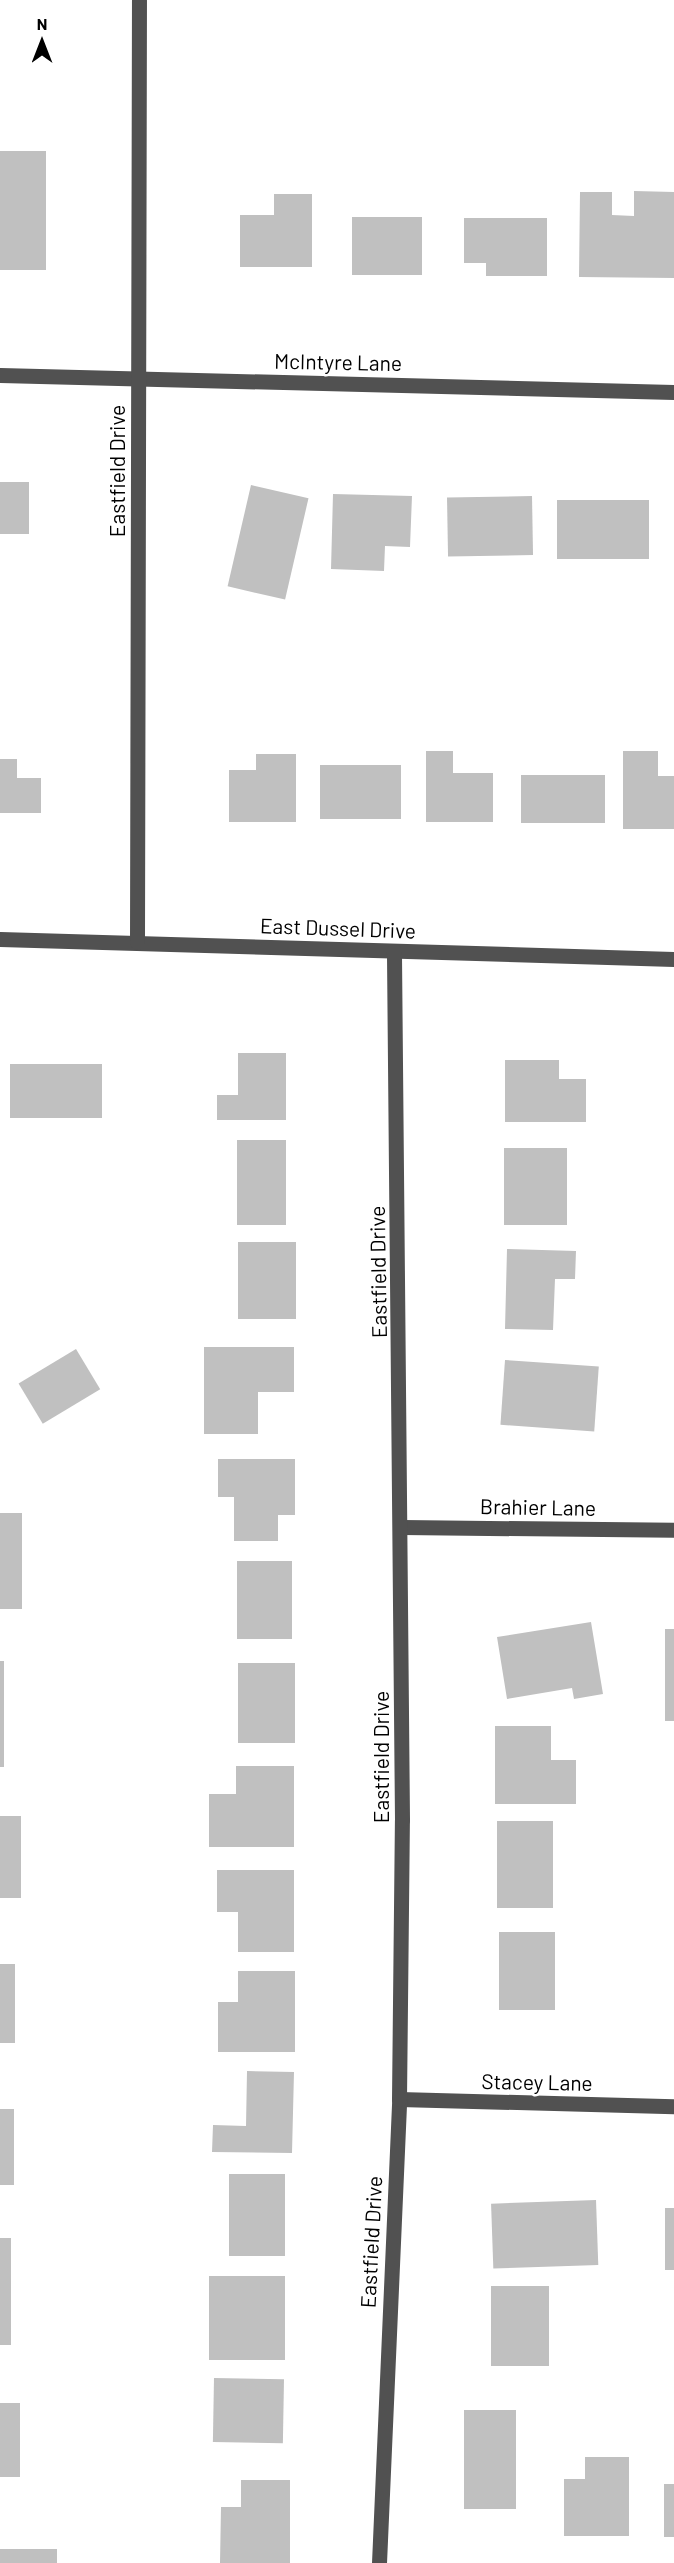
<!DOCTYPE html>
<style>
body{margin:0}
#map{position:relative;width:674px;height:2563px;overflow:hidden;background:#fff;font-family:Barlow,sans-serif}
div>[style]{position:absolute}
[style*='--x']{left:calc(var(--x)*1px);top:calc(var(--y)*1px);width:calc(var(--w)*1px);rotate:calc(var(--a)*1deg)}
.building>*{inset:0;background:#c0c0c0;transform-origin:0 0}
.minor>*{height:15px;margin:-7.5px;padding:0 7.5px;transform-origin:7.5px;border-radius:7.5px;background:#515151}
span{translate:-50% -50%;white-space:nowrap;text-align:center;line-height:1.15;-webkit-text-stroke:5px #fff;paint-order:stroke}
.street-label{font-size:21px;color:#000}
.north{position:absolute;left:12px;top:12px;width:60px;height:60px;-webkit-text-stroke:4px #fff;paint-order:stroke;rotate:0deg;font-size:16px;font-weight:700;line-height:24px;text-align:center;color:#000}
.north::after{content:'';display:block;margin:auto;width:21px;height:27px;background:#000;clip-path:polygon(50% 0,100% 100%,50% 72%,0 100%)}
</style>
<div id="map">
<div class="building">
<div style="left:0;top:151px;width:46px;height:119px"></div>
<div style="clip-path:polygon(634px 191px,674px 192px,674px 278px,579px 277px,580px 192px,612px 192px,612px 215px,634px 216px)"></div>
<div style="clip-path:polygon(274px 194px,312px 194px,312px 267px,240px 267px,240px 215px,274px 215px)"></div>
<div style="left:352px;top:217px;width:70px;height:58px"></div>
<div style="clip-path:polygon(464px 218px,547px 218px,547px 276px,486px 276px,486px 263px,464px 263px)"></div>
<div style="left:0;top:482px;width:29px;height:52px"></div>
<div style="left:251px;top:485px;width:59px;height:104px;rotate:13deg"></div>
<div style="clip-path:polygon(333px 494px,412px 496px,410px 547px,385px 546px,384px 571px,331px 569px)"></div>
<div style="left:532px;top:496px;width:59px;height:85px;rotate:89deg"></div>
<div style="left:557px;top:500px;width:92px;height:59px"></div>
<div style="clip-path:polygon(426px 751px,453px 751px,453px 773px,493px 773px,493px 822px,426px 822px)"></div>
<div style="clip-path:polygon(623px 751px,658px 751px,658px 776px,674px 776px,674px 829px,623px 829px)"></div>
<div style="clip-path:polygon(256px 754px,296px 754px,296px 822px,229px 822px,229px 770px,256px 770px)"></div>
<div style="clip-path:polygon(0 759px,17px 759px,17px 778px,41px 778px,41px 813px,0 813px)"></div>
<div style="left:320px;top:765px;width:81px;height:54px"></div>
<div style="left:521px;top:775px;width:84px;height:48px"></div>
<div style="clip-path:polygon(238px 1053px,286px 1053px,286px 1120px,217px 1120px,217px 1095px,238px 1095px)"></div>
<div style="clip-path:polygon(505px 1060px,559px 1060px,559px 1079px,586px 1079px,586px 1122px,505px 1122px)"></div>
<div style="left:10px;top:1064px;width:92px;height:54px"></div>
<div style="left:237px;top:1140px;width:49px;height:85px"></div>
<div style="left:504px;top:1148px;width:63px;height:77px"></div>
<div style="left:238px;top:1242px;width:58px;height:77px"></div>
<div style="clip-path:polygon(507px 1249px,576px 1251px,575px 1279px,555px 1279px,553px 1330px,505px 1329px)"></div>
<div style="clip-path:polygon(204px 1347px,294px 1347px,294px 1392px,258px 1392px,258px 1434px,204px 1434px)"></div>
<div style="left:76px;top:1349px;width:47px;height:67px;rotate:59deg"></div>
<div style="left:505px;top:1360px;width:94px;height:65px;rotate:4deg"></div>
<div style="clip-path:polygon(218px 1459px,295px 1459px,295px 1515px,278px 1515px,278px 1541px,234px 1541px,234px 1497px,218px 1497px)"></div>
<div style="left:0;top:1513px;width:22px;height:96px"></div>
<div style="left:237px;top:1561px;width:55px;height:78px"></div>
<div style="clip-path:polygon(591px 1622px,603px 1694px,574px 1699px,572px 1688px,507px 1699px,497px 1637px)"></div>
<div style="left:665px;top:1629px;width:9px;height:92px"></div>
<div style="left:0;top:1661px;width:4px;height:106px"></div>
<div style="left:238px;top:1663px;width:57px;height:80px"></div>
<div style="clip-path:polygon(495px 1726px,551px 1726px,551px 1760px,576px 1760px,576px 1804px,495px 1804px)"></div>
<div style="clip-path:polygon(236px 1766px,294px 1766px,294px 1847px,209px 1847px,209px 1794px,236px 1794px)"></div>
<div style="left:0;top:1816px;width:21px;height:82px"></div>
<div style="left:497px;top:1821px;width:56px;height:87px"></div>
<div style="clip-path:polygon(217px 1870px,294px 1870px,294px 1952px,238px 1952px,238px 1912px,217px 1912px)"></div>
<div style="left:499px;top:1932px;width:56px;height:78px"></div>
<div style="left:0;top:1964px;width:15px;height:79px"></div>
<div style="clip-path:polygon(238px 1971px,295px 1971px,295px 2052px,218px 2052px,218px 2002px,238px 2002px)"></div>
<div style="clip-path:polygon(247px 2071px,294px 2072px,292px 2153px,212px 2152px,213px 2125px,246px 2126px)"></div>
<div style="left:0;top:2109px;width:14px;height:76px"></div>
<div style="left:229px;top:2174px;width:56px;height:82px"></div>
<div style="left:596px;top:2200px;width:65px;height:105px;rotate:88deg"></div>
<div style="left:665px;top:2208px;width:9px;height:62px"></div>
<div style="left:0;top:2238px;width:11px;height:107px"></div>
<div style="left:209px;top:2276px;width:76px;height:84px"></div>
<div style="left:491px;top:2286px;width:58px;height:80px"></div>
<div style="left:214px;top:2378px;width:70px;height:64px;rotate:1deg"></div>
<div style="left:0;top:2403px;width:20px;height:74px"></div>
<div style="left:464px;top:2410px;width:52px;height:99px"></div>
<div style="clip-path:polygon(585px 2457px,629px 2457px,629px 2536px,564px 2536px,564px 2479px,585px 2479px)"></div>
<div style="clip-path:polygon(241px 2480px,290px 2480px,290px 2563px,220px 2563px,221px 2507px,241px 2507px)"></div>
<div style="left:664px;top:2484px;width:10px;height:53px"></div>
<div style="left:0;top:2549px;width:57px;height:14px"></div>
</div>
<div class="minor">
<div style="--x:0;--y:375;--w:674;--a:1.44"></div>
<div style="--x:0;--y:939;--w:674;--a:1.7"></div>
<div style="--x:137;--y:942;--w:942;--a:-89.88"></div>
<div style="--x:402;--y:1527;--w:272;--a:0.6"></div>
<div style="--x:399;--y:2099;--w:275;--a:1.5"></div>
<div style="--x:379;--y:2563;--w:464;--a:-87.5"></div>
<div style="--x:399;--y:2099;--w:279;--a:-89.4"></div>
<div style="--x:402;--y:1820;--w:869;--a:-90.53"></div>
</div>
<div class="street-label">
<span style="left:338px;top:362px;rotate:1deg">McIntyre Lane</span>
<span style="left:117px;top:471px;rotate:-90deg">Eastfield Drive</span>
<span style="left:338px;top:928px;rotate:2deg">East Dussel Drive</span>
<span style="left:378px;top:1272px;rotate:-91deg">Eastfield Drive</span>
<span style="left:538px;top:1507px;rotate:1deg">Brahier Lane</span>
<span style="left:381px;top:1757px;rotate:-90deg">Eastfield Drive</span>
<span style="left:537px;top:2082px;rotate:1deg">Stacey Lane</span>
<span style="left:371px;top:2242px;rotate:-87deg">Eastfield Drive</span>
</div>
<div class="north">N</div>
</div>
